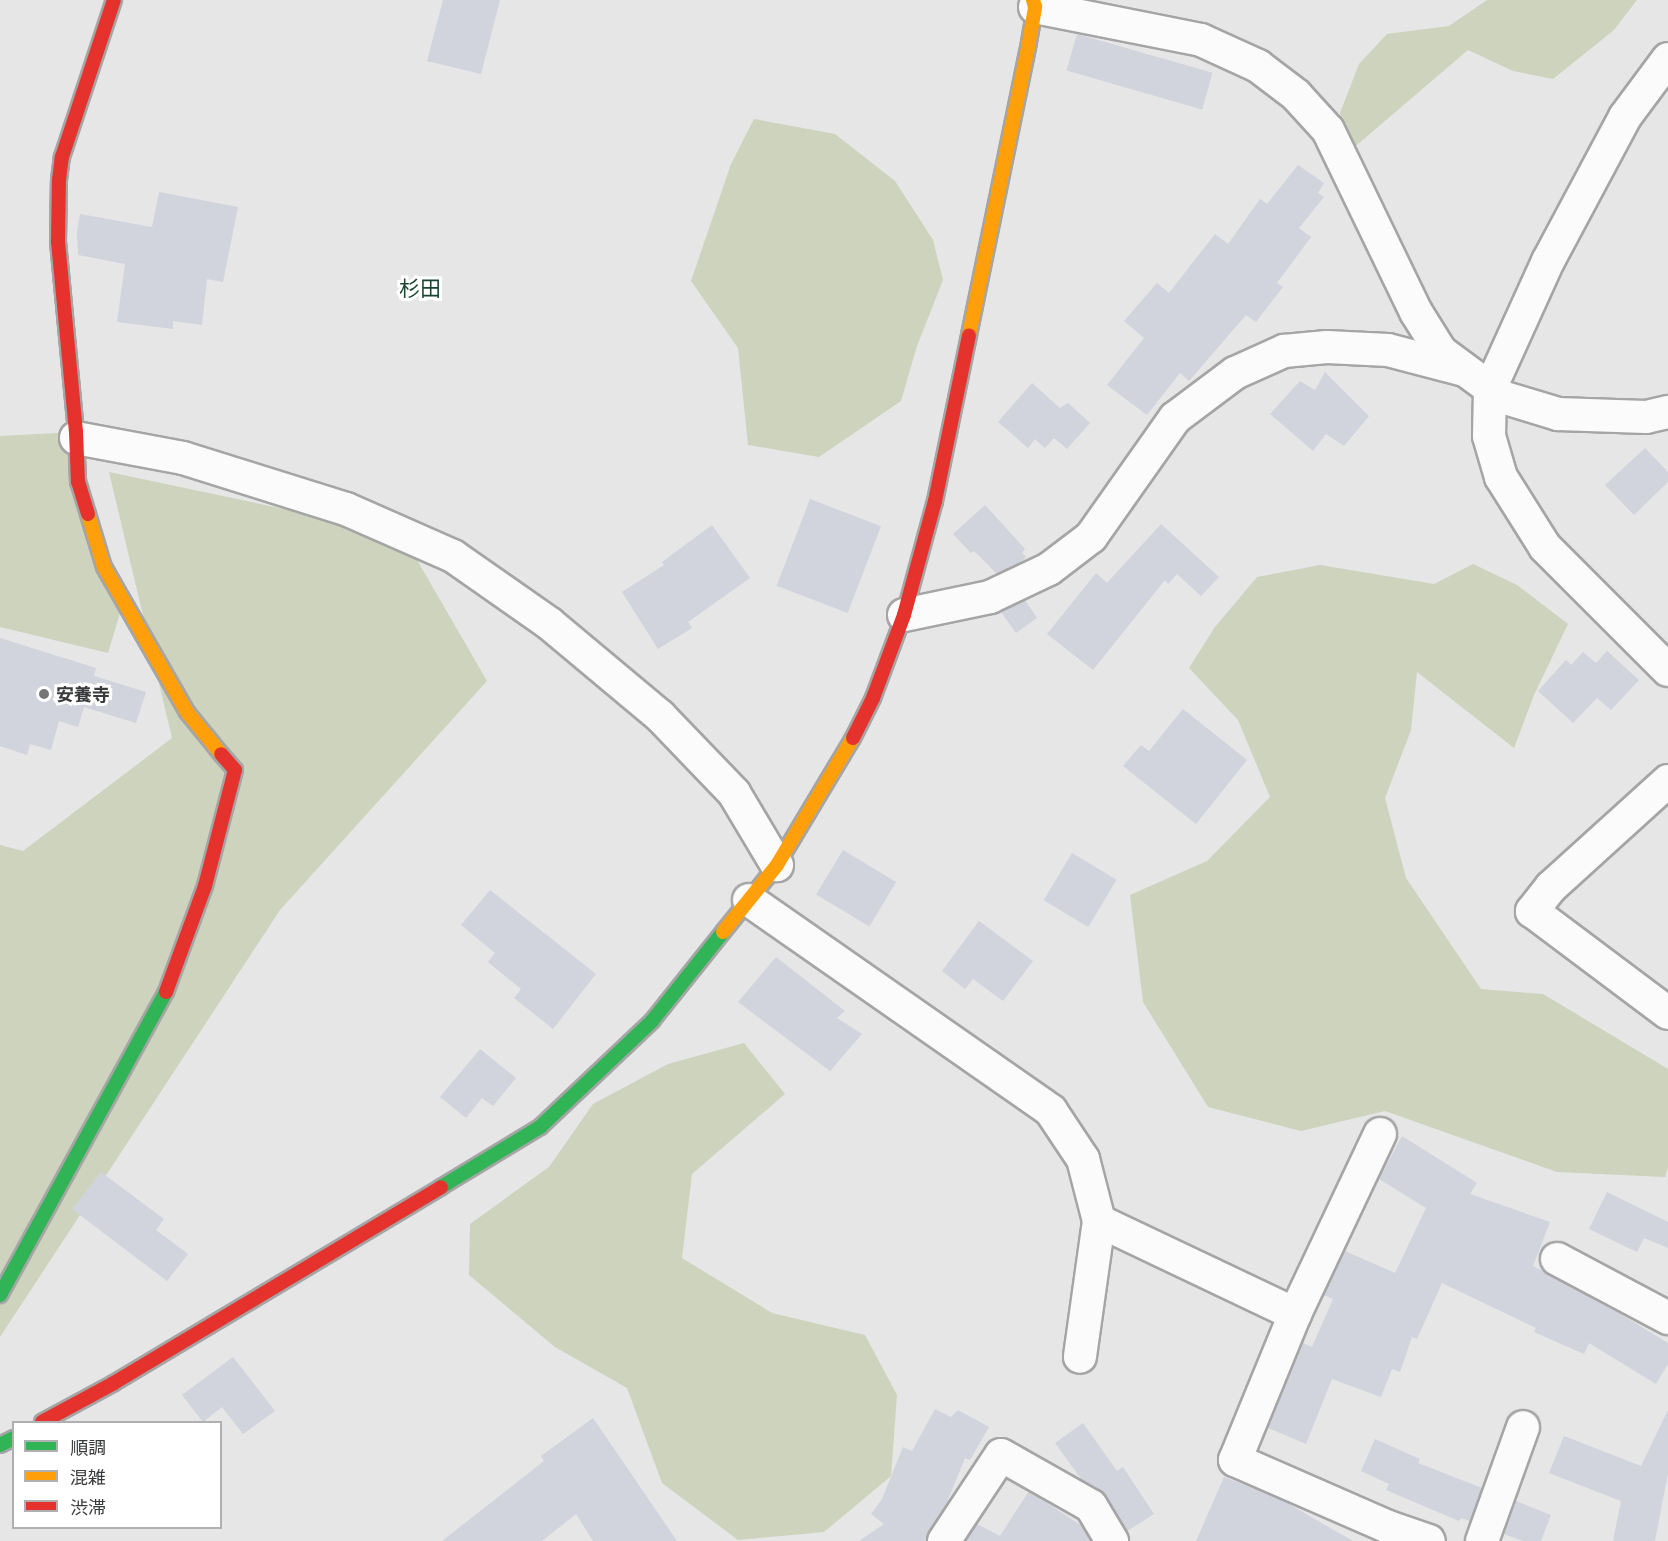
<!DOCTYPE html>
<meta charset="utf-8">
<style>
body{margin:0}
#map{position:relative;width:1668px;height:1541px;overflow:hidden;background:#e6e6e6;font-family:Lato,"Noto Sans JP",sans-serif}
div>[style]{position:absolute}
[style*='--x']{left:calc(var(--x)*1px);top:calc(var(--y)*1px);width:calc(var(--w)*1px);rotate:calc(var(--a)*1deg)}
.green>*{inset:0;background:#cdd3bc}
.building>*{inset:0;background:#d1d3dd;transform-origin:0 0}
.roads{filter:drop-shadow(2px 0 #a5a5a5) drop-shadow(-2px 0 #a5a5a5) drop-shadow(0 2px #a5a5a5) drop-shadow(0 -2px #a5a5a5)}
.street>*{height:32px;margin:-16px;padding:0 16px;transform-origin:16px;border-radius:16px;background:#fbfbfb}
.fast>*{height:14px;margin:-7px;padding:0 7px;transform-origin:7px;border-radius:7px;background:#30b455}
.slow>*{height:14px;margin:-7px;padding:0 7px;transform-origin:7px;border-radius:7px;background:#ff9f0a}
.jam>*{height:14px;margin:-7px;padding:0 7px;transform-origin:7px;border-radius:7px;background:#e5322d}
.dots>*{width:16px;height:16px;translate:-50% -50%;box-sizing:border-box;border:3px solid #fff;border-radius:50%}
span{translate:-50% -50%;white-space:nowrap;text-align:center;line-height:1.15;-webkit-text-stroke:6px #fff;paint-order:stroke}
.poi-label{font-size:18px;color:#393a3b;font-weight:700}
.left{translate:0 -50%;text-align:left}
.quarter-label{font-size:21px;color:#184532}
.legend{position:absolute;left:12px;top:1421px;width:210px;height:108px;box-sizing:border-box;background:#fff;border:2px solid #b0b0b1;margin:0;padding:8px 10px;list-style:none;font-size:18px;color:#393a3b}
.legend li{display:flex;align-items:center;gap:12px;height:30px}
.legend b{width:30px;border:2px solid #b0b0b1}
</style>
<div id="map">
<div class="green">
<div style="clip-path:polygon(1487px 0,1637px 0,1614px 30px,1553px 79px,1513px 71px,1468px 50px,1351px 150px,1340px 113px,1359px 64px,1387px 34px,1449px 26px)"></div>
<div style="clip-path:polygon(754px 119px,835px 134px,895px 181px,933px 240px,943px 280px,917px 346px,901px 401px,819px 457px,748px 445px,738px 348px,691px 281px,731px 164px)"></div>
<div style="clip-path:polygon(76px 432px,120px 613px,108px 653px,0 627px,0 436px)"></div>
<div style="clip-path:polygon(109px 472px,402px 534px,487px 681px,280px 910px,0 1337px,0 845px,23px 851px,172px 738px)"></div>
<div style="clip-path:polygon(1473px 564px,1517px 585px,1568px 624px,1534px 695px,1514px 748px,1417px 672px,1411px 730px,1385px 798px,1406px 878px,1481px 989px,1543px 994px,1668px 1069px,1668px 1167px,1665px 1177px,1557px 1172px,1385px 1111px,1301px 1131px,1208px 1107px,1143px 1002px,1130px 895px,1207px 861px,1270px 797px,1238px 720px,1189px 668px,1215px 627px,1257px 577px,1320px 565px,1434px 584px)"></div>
<div style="clip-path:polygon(744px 1043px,785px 1094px,692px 1174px,682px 1258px,772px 1313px,865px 1335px,897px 1395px,891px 1476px,824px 1532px,738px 1540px,662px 1483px,627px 1388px,555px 1347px,469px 1275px,470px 1224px,549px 1167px,593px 1104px,668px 1064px)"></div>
</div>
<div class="building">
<div style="clip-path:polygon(443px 0,500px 0,481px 74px,427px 61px)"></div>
<div style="left:1077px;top:34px;width:141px;height:38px;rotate:16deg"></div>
<div style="clip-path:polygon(1298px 165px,1324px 183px,1318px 193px,1324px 197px,1299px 228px,1311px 237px,1277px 283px,1283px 287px,1256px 322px,1246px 315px,1189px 381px,1180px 373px,1147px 415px,1107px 385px,1144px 338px,1124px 321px,1157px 283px,1169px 293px,1215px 234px,1228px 244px,1260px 199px,1267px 204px)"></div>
<div style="clip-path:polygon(159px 192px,238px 207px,223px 282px,207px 279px,202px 325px,173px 321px,173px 329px,117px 322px,125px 264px,78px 255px,77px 232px,80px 214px,152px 227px)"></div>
<div style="clip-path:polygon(1325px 372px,1369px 416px,1344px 446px,1326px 434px,1313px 451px,1270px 414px,1300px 381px,1315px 390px)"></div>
<div style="clip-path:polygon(1032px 383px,1060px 408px,1068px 403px,1090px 423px,1067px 449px,1054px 438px,1045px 448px,1035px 439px,1028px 448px,998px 422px)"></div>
<div style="clip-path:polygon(1645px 448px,1668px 472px,1668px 482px,1634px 515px,1605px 485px)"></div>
<div style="left:810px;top:499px;width:76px;height:93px;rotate:21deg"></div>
<div style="clip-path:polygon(985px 505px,1025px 549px,1022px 553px,1026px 557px,1021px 563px,997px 574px,974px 551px,971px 553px,953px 534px)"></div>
<div style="clip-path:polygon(1161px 524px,1219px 577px,1201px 596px,1177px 574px,1168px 584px,1165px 580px,1093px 670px,1047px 634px,1096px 573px,1107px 583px)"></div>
<div style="clip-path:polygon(712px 525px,750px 578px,688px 622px,692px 628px,658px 649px,622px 592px,664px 565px,662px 562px)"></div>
<div style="clip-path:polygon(1025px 600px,1037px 618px,1016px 633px,1001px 612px)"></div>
<div style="clip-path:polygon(0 638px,96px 668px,94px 676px,146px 692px,136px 723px,84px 707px,78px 727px,59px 721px,51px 750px,30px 744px,27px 755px,0 746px)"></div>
<div style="clip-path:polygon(1607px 651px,1639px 680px,1611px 710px,1597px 698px,1573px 723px,1538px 691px,1566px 660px,1571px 665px,1583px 652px,1596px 663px)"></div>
<div style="clip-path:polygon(1183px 709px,1247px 760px,1196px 824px,1123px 766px,1141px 745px,1149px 751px)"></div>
<div style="left:843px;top:850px;width:62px;height:52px;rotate:31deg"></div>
<div style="left:1072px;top:853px;width:52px;height:55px;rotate:31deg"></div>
<div style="clip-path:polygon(490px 890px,596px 974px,553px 1029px,514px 998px,521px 989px,488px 962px,495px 953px,461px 925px)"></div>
<div style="clip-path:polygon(979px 921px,1033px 961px,1003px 1001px,973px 979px,965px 989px,942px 971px)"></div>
<div style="clip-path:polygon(776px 957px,845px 1011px,837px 1018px,862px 1034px,830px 1071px,738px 1002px)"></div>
<div style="clip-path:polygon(480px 1049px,516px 1078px,493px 1106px,482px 1098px,466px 1118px,440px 1097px)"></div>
<div style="clip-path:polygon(1402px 1136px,1477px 1183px,1470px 1194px,1550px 1222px,1533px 1266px,1617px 1312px,1668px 1343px,1668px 1364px,1656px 1384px,1589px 1343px,1584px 1354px,1534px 1332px,1536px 1328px,1442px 1283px,1417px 1339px,1412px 1337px,1400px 1372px,1392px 1369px,1381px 1397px,1332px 1379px,1306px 1444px,1268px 1428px,1303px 1343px,1312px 1347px,1333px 1299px,1324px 1295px,1345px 1251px,1395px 1273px,1426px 1208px,1379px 1179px)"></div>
<div style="clip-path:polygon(101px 1172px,164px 1219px,156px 1230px,188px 1254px,167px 1281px,72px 1209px)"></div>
<div style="clip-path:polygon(1607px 1192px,1668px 1222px,1668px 1248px,1644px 1238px,1637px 1252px,1589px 1229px)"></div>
<div style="clip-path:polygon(233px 1357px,275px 1411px,243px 1434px,222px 1407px,203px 1422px,182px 1395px)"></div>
<div style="clip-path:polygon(935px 1409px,951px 1417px,958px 1410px,989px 1427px,970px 1460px,965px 1458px,945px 1507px,929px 1531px,926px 1541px,859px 1541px,884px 1524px,871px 1514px,882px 1499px,903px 1447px,912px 1451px)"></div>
<div style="clip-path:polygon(1668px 1410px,1668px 1473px,1655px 1541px,1613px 1541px,1621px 1501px,1549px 1473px,1564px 1436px,1641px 1466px)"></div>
<div style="clip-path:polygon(593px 1418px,677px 1541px,593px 1541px,576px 1514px,542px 1541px,442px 1541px,544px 1461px,541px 1456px)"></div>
<div style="clip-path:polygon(1083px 1423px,1117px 1471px,1123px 1467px,1154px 1514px,1127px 1531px,1106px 1496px,1082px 1480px,1055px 1443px)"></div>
<div style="clip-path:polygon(1375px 1439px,1420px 1459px,1418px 1463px,1482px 1488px,1470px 1521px,1461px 1518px,1459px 1521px,1386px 1490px,1389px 1484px,1361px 1471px)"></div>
<div style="clip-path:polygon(1224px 1477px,1280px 1499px,1353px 1541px,1196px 1541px)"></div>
<div style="clip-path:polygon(1029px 1491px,1082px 1526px,1091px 1541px,966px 1541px,977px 1524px,1000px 1536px)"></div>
<div style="clip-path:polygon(1516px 1501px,1551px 1515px,1541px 1541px,1523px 1541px,1504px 1534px)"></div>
</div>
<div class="roads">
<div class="street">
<div style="--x:1035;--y:7;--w:169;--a:11.2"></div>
<div style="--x:1201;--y:40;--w:63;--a:24.5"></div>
<div style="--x:1258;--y:66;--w:48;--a:37.3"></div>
<div style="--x:1296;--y:95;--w:47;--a:47.6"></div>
<div style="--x:1328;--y:130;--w:202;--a:64.2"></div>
<div style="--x:1416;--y:312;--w:47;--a:58"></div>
<div style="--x:1441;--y:352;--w:76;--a:36.4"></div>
<div style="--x:1502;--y:397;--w:59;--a:16.9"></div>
<div style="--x:1558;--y:414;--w:88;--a:2"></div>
<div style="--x:1646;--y:417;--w:23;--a:-13"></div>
<div style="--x:1668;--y:59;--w:72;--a:126.6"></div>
<div style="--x:1625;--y:117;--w:163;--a:118.1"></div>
<div style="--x:1548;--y:261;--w:141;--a:114.4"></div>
<div style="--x:1490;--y:389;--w:47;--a:91.2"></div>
<div style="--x:1489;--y:436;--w:43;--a:73.7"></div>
<div style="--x:1501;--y:477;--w:83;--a:57.8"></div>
<div style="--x:1545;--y:547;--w:174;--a:45"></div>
<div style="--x:76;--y:438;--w:109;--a:10.6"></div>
<div style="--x:183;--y:458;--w:171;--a:17.4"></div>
<div style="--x:346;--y:509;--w:117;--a:23.7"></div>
<div style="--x:453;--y:556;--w:118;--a:35"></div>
<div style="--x:550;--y:624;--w:143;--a:39.9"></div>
<div style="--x:660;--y:716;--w:107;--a:46.1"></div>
<div style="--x:734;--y:793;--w:84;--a:59.2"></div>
<div style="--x:904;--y:615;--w:88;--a:-11.8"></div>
<div style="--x:990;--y:597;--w:65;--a:-25.4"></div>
<div style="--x:1049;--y:569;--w:53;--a:-37.3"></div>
<div style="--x:1091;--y:537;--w:146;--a:-54.8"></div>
<div style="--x:1175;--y:418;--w:75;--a:-36.9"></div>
<div style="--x:1235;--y:373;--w:54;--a:-24.2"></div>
<div style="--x:1284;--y:351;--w:43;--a:-5.3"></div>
<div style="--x:1327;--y:347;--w:61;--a:2.8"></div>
<div style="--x:1388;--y:350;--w:75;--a:14.6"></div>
<div style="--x:1668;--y:781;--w:158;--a:137.8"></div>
<div style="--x:1551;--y:887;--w:31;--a:128"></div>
<div style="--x:1532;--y:911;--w:170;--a:36.9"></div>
<div style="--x:749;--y:900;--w:368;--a:34.9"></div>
<div style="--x:1051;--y:1111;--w:58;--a:56.3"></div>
<div style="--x:1083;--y:1159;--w:64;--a:75.5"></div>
<div style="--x:1099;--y:1221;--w:137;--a:98"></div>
<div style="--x:1380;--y:1134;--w:199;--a:115.3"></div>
<div style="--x:1295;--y:1314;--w:158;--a:112.3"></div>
<div style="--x:1235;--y:1460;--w:167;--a:23.6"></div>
<div style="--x:1388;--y:1527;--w:43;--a:18.9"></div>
<div style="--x:1099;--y:1221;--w:217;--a:25.4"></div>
<div style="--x:1557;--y:1259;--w:126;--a:28"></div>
<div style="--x:944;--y:1541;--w:103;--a:-56.5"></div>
<div style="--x:1001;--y:1455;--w:103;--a:29.5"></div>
<div style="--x:1091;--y:1506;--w:41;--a:59"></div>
<div style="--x:1482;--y:1541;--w:121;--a:-70.2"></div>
</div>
<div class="fast">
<div style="--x:441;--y:1187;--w:116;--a:-31.2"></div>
<div style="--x:540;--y:1127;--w:154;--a:-43.4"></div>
<div style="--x:652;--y:1021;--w:114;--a:-51.4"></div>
<div style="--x:0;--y:1295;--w:345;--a:-61.3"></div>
<div style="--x:0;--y:1445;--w:16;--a:-27"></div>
</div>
<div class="slow">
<div style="--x:969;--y:335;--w:299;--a:-78.4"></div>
<div style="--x:1029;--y:42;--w:36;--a:-80"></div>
<div style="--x:1035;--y:7;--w:7;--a:-106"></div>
<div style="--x:88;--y:514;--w:55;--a:73.2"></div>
<div style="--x:104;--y:567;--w:167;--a:60.2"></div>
<div style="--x:187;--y:712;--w:54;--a:51"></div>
<div style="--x:723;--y:932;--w:86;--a:-51.1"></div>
<div style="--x:777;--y:865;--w:148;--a:-59.1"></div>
</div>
<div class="jam">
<div style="--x:88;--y:514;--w:34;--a:-107"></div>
<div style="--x:78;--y:482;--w:50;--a:-92.3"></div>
<div style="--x:76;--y:432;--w:192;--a:-95.4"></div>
<div style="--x:58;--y:241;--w:61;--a:-89.1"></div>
<div style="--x:59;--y:180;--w:23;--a:-83"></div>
<div style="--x:62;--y:157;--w:165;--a:-71.7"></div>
<div style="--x:853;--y:738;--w:45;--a:-63.4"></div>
<div style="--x:873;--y:698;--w:89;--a:-69.5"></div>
<div style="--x:904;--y:615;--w:118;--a:-74.8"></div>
<div style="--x:935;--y:501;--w:169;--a:-78.4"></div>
<div style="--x:166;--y:992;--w:113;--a:-69.8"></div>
<div style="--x:205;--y:886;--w:120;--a:-75.5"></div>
<div style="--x:235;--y:770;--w:21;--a:-131"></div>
<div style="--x:42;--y:1422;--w:82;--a:-28.4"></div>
<div style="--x:114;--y:1383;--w:381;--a:-30.9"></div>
</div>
</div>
<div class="dots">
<div style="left:44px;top:694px;background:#767677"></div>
</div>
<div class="poi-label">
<span class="left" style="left:56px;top:694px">安養寺</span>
</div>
<div class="quarter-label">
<span style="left:420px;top:288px">杉田</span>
</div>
<ul class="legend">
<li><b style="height:8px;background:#30b455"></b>順調</li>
<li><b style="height:8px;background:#ff9f0a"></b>混雑</li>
<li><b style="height:8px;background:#e5322d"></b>渋滞</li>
</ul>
</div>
